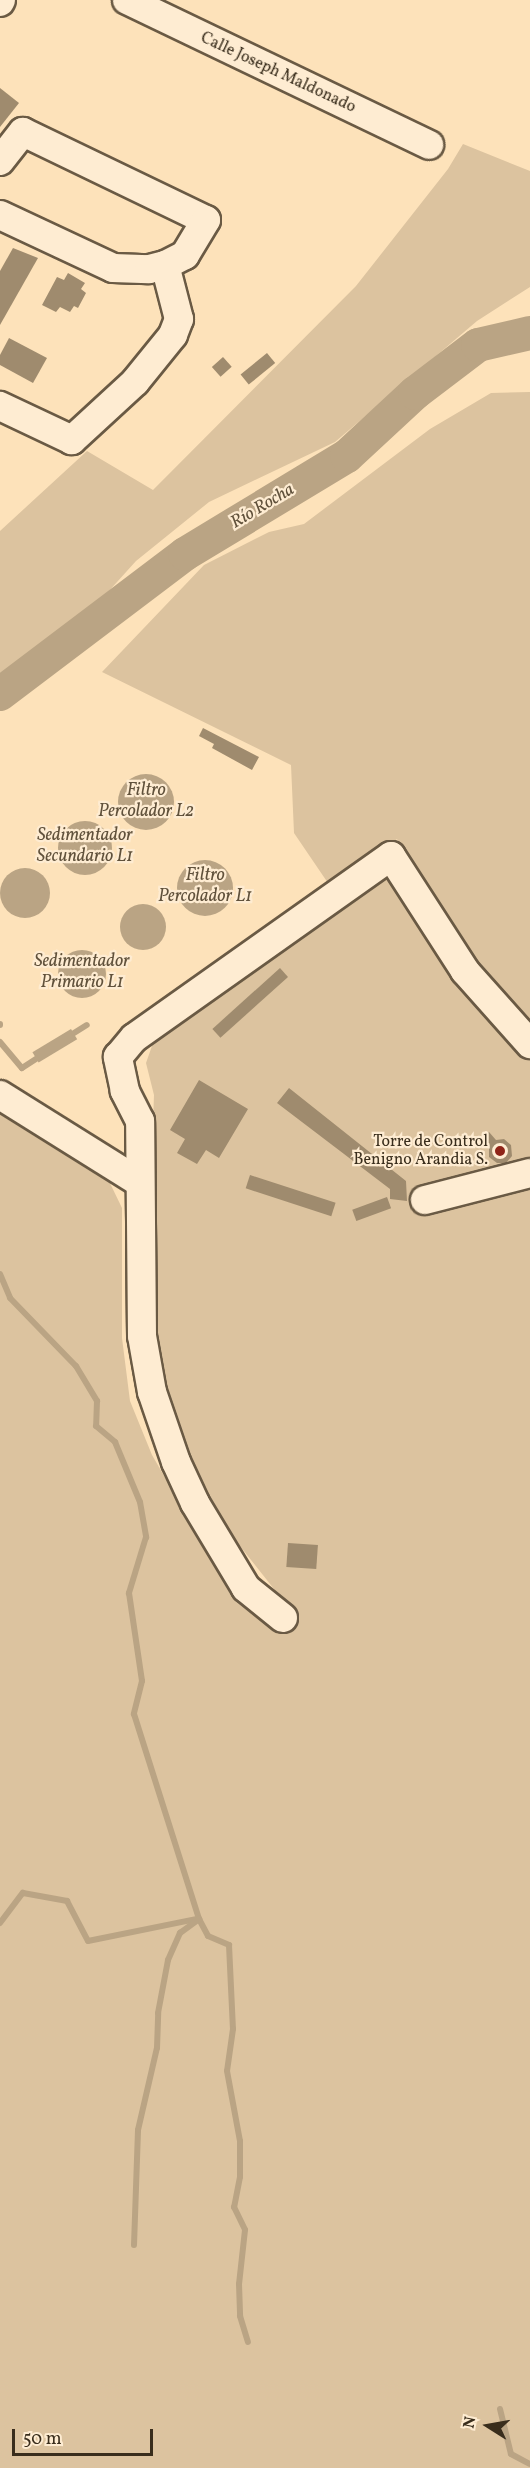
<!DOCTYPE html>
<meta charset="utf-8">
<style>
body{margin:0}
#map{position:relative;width:530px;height:2468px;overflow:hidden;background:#fde2ba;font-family:Vollkorn,serif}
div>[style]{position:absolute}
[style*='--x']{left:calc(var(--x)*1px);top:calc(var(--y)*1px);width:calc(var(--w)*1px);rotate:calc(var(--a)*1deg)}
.green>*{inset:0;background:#dcc39f}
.water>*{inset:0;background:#baa484;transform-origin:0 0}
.round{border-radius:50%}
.stream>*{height:6px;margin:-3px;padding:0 3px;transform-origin:3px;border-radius:3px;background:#baa484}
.river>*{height:34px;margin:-17px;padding:0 17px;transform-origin:17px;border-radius:17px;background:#baa484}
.building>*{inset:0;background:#9f8b6e;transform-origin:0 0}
.roads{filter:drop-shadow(2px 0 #6a5a44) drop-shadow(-2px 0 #6a5a44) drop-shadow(0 2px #6a5a44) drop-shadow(0 -2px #6a5a44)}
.minor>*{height:28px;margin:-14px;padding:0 14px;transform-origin:14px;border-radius:14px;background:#feecd2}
.dots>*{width:16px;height:16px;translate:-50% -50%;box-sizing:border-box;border:3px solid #feecd2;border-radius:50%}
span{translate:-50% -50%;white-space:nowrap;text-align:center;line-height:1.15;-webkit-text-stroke:4.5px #feecd2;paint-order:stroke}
.street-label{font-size:16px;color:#392d1c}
.poi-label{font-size:16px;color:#392d1c}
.right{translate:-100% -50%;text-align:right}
.water-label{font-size:18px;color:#60513b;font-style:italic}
.north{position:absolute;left:458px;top:2396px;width:60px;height:60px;-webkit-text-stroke:4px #feecd2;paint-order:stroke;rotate:281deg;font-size:16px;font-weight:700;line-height:24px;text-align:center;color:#392d1c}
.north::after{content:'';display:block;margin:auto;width:21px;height:27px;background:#392d1c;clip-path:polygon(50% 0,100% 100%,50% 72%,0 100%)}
.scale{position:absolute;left:12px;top:2429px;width:141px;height:27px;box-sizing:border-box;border:3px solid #392d1c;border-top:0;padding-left:8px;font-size:18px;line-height:21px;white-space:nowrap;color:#392d1c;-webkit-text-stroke:4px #feecd2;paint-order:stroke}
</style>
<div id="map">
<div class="green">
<div style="clip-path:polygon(463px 144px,530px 171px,530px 287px,477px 321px,335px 442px,209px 502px,136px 561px,89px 613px,29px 657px,15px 679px,0 688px,0 531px,87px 451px,153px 490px,356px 286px,448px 169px)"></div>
<div style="clip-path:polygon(530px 392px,530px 2468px,0 2468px,0 1108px,107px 1177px,122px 1208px,122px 1338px,130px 1401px,152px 1455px,213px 1560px,278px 1594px,205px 1502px,183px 1468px,151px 1331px,150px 1204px,154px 1095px,146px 1063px,153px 1043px,271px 952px,410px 863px,397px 839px,330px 886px,294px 833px,291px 765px,102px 672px,204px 565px,269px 532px,304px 524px,430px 429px,491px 393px)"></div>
</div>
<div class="water">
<div class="round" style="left:118px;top:774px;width:56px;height:56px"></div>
<div class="round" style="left:58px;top:821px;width:54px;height:54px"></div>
<div class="round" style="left:177px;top:860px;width:56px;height:56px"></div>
<div class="round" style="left:0;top:868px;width:50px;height:50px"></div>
<div class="round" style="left:120px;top:904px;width:46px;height:46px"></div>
<div class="round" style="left:58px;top:950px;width:48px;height:48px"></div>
<div style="left:71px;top:1029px;width:12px;height:45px;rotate:59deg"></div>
</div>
<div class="stream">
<div style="--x:0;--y:1025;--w:1;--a:-90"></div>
<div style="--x:74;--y:1033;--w:15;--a:-32"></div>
<div style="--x:0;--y:1042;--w:34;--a:50"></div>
<div style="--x:22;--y:1068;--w:17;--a:-33"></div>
<div style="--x:0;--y:1274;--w:26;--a:67"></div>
<div style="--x:10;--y:1298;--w:95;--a:45.9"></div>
<div style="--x:76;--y:1366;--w:41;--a:59"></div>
<div style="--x:97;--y:1401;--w:25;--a:92"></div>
<div style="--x:96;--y:1426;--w:25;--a:40"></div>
<div style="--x:115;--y:1442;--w:65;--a:67.4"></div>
<div style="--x:140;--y:1502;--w:36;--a:80"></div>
<div style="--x:146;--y:1537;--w:59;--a:106.9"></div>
<div style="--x:129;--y:1593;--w:89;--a:81.6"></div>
<div style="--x:142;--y:1681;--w:34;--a:104"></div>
<div style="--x:134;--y:1714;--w:215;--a:72.4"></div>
<div style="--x:199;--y:1919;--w:19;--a:62"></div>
<div style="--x:208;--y:1936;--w:23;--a:23"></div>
<div style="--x:229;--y:1945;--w:84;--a:87.3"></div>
<div style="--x:233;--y:2029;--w:42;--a:98.1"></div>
<div style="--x:227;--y:2071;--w:71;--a:79.5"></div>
<div style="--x:240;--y:2141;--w:36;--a:90"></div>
<div style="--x:240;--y:2177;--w:31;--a:101"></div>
<div style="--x:234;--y:2207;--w:25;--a:64"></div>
<div style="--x:245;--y:2230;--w:54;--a:96.3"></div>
<div style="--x:239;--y:2284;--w:32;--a:88"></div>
<div style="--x:240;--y:2316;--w:27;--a:73"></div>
<div style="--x:0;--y:1923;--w:38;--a:-53"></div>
<div style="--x:23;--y:1893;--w:45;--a:10.3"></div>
<div style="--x:67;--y:1901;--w:45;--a:62.3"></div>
<div style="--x:88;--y:1941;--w:110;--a:-11.5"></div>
<div style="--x:134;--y:2245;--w:115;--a:-88"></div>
<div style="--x:138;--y:2130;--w:84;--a:-77"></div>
<div style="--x:157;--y:2048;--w:35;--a:-88"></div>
<div style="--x:158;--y:2013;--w:54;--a:-79.3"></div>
<div style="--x:168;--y:1960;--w:30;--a:-66"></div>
<div style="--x:180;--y:1933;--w:24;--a:-36"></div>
<div style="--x:500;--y:2409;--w:46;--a:76.3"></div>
<div style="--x:511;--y:2454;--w:21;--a:28"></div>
</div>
<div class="river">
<div style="--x:0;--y:694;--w:232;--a:-37.1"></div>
<div style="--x:185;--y:554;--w:189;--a:-31.2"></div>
<div style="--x:347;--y:456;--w:93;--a:-42.8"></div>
<div style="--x:415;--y:393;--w:79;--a:-37.3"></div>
<div style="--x:478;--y:345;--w:53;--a:-13"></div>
</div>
<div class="building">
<div style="clip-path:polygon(0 88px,19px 103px,0 127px)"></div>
<div style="clip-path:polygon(13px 248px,38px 258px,0 325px,0 271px)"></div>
<div style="clip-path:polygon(68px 273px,85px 283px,81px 289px,86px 293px,78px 308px,74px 306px,70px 312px,60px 307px,56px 312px,42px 305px,57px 277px,64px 280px)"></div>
<div style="clip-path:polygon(9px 338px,47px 358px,33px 383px,0 365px,0 355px)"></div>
<div style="left:267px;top:353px;width:13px;height:34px;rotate:51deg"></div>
<div style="left:223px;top:357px;width:13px;height:15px;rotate:48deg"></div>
<div style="clip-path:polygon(203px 728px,259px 757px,252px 770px,212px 748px,214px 744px,199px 736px)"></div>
<div style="left:280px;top:968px;width:12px;height:91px;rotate:48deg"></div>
<div style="clip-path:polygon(199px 1080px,248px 1109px,219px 1158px,206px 1150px,197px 1164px,177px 1153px,185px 1139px,170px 1130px)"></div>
<div style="clip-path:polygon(289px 1088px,406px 1181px,407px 1201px,390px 1199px,390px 1189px,277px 1103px)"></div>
<div style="clip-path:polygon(489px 1132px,496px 1140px,504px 1139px,511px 1145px,512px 1156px,506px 1163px,497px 1163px,489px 1157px,489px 1146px,482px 1138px)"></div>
<div style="left:250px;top:1175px;width:90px;height:14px;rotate:18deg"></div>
<div style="left:387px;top:1197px;width:12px;height:37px;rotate:70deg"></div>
<div style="left:288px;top:1543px;width:30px;height:24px;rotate:4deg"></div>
</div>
<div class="roads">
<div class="minor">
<div style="--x:127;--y:0;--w:335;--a:25.6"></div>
<div style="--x:0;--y:2;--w:2;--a:-63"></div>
<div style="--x:0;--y:161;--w:37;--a:-52"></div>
<div style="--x:23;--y:132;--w:203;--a:25.7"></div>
<div style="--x:206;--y:220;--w:41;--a:121"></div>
<div style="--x:185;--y:255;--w:22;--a:153"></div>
<div style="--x:165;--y:265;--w:56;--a:75.5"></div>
<div style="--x:179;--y:319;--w:17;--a:111"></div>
<div style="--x:173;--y:335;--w:60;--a:129"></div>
<div style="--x:135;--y:382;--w:86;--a:137.4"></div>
<div style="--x:72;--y:440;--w:80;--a:-154.7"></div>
<div style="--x:0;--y:215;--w:125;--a:25.1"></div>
<div style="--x:113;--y:268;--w:36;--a:2"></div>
<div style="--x:149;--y:269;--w:16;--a:-14"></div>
<div style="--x:0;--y:1095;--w:164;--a:32"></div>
<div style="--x:425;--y:1200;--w:108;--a:-14.4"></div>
<div style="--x:283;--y:1618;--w:48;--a:-141"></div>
<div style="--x:246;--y:1588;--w:99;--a:-121"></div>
<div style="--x:195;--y:1503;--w:45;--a:-114.9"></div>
<div style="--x:176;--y:1462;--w:74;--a:-108.9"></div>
<div style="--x:152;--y:1392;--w:57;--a:-100.1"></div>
<div style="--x:142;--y:1336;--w:215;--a:-90.5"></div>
<div style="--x:140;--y:1121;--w:34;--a:-117"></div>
<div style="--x:125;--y:1091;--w:35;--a:-102"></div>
<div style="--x:118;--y:1057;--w:25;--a:-50"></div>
<div style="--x:134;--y:1038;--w:315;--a:-35.3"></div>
<div style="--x:391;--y:856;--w:137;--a:57.2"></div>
<div style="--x:465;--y:971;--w:98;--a:48.3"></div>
</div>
</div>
<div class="dots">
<div style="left:500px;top:1151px;background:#8f2418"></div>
</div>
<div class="street-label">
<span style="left:278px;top:73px;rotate:25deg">Calle Joseph Maldonado</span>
</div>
<div class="poi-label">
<span class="right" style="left:488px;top:1151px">Torre de Control<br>Benigno Arandia S.</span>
</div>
<div class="water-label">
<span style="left:263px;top:507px;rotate:-31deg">Río Rocha</span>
<span style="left:146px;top:802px">Filtro<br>Percolador L2</span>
<span style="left:85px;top:847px">Sedimentador<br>Secundario L1</span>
<span style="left:205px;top:887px">Filtro<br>Percolador L1</span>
<span style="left:82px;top:973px">Sedimentador<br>Primario L1</span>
</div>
<div class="north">N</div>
<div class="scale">50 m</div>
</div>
